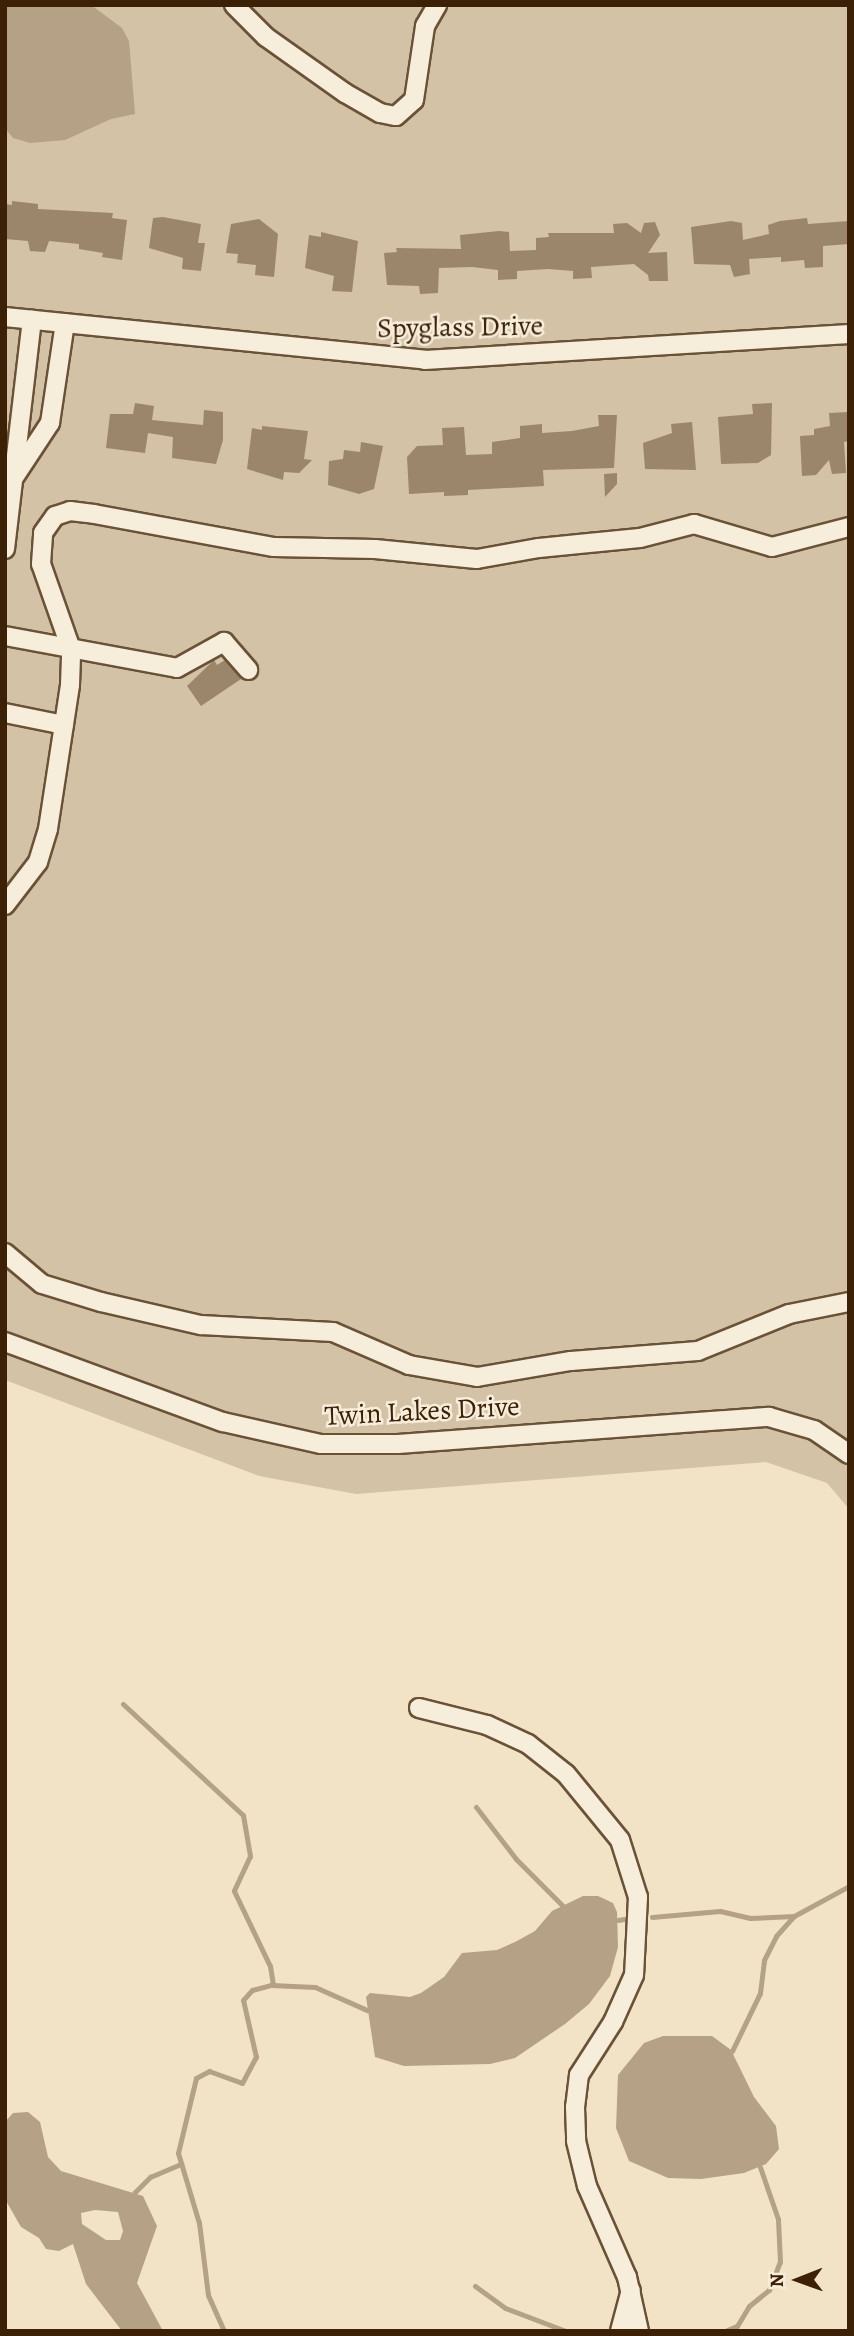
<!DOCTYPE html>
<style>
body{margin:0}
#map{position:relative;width:854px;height:2336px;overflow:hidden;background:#f2e3c7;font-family:Alegreya,serif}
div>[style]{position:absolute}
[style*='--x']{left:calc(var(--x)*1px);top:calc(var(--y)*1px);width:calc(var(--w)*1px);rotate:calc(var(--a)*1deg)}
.green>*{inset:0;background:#d3c2a6}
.water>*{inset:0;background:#b4a186}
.stream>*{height:5px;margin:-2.5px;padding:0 2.5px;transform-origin:2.5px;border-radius:2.5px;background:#b4a186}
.building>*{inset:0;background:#9b866b}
.roads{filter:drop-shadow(2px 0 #6a5237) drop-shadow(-2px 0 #6a5237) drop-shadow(0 2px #6a5237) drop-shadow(0 -2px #6a5237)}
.minor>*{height:18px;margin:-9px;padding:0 9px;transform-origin:9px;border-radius:9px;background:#f7eddb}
span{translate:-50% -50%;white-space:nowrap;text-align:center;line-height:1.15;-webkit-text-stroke:5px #f7eddb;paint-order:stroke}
.street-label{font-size:28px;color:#3c2107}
.frame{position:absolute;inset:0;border:7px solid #3c2107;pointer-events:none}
.north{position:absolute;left:763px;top:2245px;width:70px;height:70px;-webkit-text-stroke:5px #f7eddb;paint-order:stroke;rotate:269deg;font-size:19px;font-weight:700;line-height:28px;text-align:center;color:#3c2107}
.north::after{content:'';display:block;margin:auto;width:24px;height:32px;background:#3c2107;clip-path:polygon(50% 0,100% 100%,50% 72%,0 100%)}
</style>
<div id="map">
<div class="green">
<div style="clip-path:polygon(5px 5px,849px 5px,849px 1509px,827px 1483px,766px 1462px,356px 1494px,259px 1476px,5px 1380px)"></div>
</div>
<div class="water">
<div style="clip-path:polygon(5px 5px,91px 5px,122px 28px,129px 41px,135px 114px,111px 119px,65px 140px,30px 143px,13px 138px,5px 128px)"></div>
<div style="clip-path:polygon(583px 1896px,598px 1896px,613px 1903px,617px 1912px,618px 1947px,610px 1976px,589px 2004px,565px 2024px,515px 2058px,490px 2064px,404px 2066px,375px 2057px,366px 1997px,370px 1993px,410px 1997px,421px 1993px,444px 1977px,462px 1953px,497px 1950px,515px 1942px,535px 1931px,552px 1911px)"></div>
<div style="clip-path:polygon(663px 2036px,712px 2036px,731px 2050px,754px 2097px,776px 2126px,779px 2149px,766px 2164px,744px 2173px,701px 2179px,668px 2178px,629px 2161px,616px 2128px,618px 2075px,644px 2043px)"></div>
<div style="clip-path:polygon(evenodd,28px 2112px,40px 2122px,48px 2157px,61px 2171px,143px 2196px,157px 2226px,137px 2283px,163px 2331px,122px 2331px,86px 2284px,73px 2244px,59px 2251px,46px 2249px,39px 2238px,21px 2227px,5px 2199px,5px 2122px,13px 2113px,28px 2112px,95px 2210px,118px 2212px,123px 2231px,120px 2240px,106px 2240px,82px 2224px,81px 2213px,95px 2210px)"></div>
</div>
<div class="stream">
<div style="--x:123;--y:1704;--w:163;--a:42.8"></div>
<div style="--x:243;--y:1815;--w:42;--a:80.3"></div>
<div style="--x:250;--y:1856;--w:38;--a:115"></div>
<div style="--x:234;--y:1891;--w:83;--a:64.4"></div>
<div style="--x:270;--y:1966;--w:19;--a:81"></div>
<div style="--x:476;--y:1807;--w:66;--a:52.4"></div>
<div style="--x:516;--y:1859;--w:66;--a:45"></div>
<div style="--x:652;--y:1917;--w:68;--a:-5"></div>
<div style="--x:720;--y:1911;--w:31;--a:13"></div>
<div style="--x:750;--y:1918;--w:44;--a:-2.6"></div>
<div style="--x:618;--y:1920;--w:6;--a:-9"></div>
<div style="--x:732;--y:2051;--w:64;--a:-64.2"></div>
<div style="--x:760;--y:1993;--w:33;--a:-83"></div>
<div style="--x:764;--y:1960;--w:27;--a:-63"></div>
<div style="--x:776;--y:1936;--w:27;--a:-48"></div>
<div style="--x:794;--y:1916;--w:63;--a:-28.6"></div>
<div style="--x:134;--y:2193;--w:23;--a:-45"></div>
<div style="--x:150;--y:2177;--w:34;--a:-23"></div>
<div style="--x:475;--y:2286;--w:37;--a:36"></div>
<div style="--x:505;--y:2308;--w:65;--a:20.7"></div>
<div style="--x:224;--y:2331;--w:39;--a:-114"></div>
<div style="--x:208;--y:2295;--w:73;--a:-97.1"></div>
<div style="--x:199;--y:2223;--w:73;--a:-106.7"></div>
<div style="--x:178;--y:2153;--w:77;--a:-76.5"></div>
<div style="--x:196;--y:2078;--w:15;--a:-28"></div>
<div style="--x:209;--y:2071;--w:35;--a:20"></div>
<div style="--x:242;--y:2083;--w:30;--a:-62"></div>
<div style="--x:256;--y:2057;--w:58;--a:-102.8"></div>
<div style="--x:243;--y:2000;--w:13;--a:-48"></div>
<div style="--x:252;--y:1990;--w:20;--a:-15"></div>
<div style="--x:271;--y:1985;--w:44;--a:2.6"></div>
<div style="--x:315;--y:1987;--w:57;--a:23.9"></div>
<div style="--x:655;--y:2331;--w:35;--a:0"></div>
<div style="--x:725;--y:2331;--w:13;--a:-23"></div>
<div style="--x:737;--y:2326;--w:23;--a:-59"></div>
<div style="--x:749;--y:2306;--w:26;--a:-39"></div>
<div style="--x:769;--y:2290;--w:30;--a:-69"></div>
<div style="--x:780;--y:2262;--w:43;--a:-92.7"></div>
<div style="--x:778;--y:2219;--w:55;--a:-109.1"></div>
</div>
<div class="building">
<div style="clip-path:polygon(12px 201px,38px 204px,38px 209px,113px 213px,112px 218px,127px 220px,122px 260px,102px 257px,103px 253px,79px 249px,79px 244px,49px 241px,45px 252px,30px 251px,28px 241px,5px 239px,5px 204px,12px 205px)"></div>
<div style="clip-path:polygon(163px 217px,201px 224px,198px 243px,205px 243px,201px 271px,182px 269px,183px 258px,149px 248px,153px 218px)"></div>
<div style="clip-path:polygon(807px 218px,808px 224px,849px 221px,849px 244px,823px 246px,823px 267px,805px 268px,804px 260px,781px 262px,781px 257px,749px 259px,750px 274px,734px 277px,730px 265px,694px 264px,691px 227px,731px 221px,742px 223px,743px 240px,769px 234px,768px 225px,780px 221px)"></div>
<div style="clip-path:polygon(259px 219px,278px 234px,274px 277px,255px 275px,256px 265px,237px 263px,238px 254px,226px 253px,231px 224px)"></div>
<div style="clip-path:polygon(655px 222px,660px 235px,648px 253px,667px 252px,668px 281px,649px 281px,648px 275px,634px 264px,591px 267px,592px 278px,573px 279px,573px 271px,548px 269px,517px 271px,517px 279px,498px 280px,498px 270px,472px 267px,439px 268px,438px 293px,420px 294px,419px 286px,387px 285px,384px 253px,397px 252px,396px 248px,461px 249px,460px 235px,499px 231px,509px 232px,510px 251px,536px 250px,536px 238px,549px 237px,548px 233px,614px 233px,613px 224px,627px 223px,641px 233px,644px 223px)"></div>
<div style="clip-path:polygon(321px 232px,358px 241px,352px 292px,332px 291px,334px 276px,305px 268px,309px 235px,321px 237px)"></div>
<div style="clip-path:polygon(135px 403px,154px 406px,152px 420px,203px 425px,204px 410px,223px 412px,223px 440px,216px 464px,172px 458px,173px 437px,148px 433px,145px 453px,106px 448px,110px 414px,133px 414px)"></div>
<div style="clip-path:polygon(772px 403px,771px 455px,758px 463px,721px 464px,718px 417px,753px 414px,752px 404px)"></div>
<div style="clip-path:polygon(849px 412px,849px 441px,844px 442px,846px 473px,832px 474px,829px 460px,816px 475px,802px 476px,800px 436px,814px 435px,814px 429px,830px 426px,829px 413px)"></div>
<div style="clip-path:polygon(598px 415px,617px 415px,614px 468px,543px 470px,544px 486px,468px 490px,468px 495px,444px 496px,444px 492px,409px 494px,407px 457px,417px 446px,443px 445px,442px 428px,464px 427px,466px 455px,492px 454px,492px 442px,520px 438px,520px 426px,542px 424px,542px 433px,572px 431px,599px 426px)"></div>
<div style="clip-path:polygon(692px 422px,696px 470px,645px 469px,643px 443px,672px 433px,671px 424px)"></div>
<div style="clip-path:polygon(262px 426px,308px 431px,304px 459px,312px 460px,299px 473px,284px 472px,283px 480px,247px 469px,252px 428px,262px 430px)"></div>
<div style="clip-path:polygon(361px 442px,383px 446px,374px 489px,359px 494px,328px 485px,329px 461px,343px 459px,344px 450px,360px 452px)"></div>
<div style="clip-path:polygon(617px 473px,617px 484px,605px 497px,604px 474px)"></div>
<div style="clip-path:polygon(214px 660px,217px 665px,225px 660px,241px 679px,201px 706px,187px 686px)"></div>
</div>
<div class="roads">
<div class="minor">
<div style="--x:234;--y:5;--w:45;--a:45"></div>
<div style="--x:266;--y:37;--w:97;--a:35.3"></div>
<div style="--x:345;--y:93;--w:40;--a:29.7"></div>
<div style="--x:380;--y:113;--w:16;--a:11"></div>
<div style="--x:396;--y:116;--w:24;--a:-42"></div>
<div style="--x:414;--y:100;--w:75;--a:-81.5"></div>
<div style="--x:425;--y:26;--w:24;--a:-60"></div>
<div style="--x:5;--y:317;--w:422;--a:5.8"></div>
<div style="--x:425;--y:360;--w:425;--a:-3.5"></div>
<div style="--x:15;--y:476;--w:64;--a:-56.6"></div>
<div style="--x:50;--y:423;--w:101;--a:-81.5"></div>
<div style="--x:5;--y:549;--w:231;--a:-83.3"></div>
<div style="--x:5;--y:636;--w:175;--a:10.5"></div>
<div style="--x:177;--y:668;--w:54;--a:-29"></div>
<div style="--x:224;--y:642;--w:37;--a:49"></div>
<div style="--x:5;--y:713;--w:60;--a:11.5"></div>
<div style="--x:5;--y:905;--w:54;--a:-52.5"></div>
<div style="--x:38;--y:862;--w:34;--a:-73"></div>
<div style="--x:48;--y:829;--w:146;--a:-81.3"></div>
<div style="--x:70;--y:685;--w:36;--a:-88"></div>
<div style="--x:71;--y:649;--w:90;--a:-109.4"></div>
<div style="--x:41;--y:564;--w:31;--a:-86"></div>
<div style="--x:43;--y:533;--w:21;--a:-55"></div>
<div style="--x:55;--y:516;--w:16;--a:-18"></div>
<div style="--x:70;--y:511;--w:24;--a:7"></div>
<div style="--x:94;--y:514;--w:183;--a:10.4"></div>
<div style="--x:274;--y:547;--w:101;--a:1.1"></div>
<div style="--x:375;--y:549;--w:102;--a:5.6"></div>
<div style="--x:477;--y:559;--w:63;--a:-10.1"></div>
<div style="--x:539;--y:548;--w:101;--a:-5.7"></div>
<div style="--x:640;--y:538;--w:56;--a:-14.5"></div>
<div style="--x:694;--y:524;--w:81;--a:16.4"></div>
<div style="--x:772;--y:547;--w:80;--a:-14.6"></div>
<div style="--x:5;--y:1253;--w:48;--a:40"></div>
<div style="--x:42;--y:1284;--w:62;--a:17"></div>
<div style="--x:101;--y:1302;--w:103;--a:13"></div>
<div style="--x:201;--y:1325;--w:132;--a:3"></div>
<div style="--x:333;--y:1332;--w:83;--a:23.5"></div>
<div style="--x:409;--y:1365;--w:69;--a:10"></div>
<div style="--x:477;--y:1377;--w:95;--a:-9.7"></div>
<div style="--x:571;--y:1361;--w:127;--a:-4.5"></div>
<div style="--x:698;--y:1351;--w:98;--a:-22.1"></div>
<div style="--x:789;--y:1314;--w:61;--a:-11.3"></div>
<div style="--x:5;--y:1342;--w:232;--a:20.2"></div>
<div style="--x:223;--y:1422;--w:100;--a:12.7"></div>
<div style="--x:321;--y:1444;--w:77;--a:0"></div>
<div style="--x:398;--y:1444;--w:372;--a:-4.2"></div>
<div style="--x:769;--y:1417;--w:47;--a:16.1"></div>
<div style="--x:814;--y:1430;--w:42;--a:34.4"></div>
<div style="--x:419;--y:1708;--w:70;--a:14"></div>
<div style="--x:487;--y:1725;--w:45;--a:24.9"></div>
<div style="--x:528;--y:1744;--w:48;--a:38.3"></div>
<div style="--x:566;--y:1774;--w:85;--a:50.7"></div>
<div style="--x:620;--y:1840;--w:60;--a:72.5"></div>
<div style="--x:638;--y:1897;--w:78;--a:92.9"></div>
<div style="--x:634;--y:1975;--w:51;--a:114.1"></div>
<div style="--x:613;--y:2022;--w:63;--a:122.7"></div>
<div style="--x:579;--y:2075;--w:32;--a:97"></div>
<div style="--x:575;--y:2107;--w:34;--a:88"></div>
<div style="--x:576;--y:2141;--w:46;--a:76.3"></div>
<div style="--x:587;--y:2186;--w:99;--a:66.3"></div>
<div style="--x:627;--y:2277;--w:55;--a:77.5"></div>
<div style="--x:620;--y:2331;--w:42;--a:-75"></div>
</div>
</div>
<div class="street-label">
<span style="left:460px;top:327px;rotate:-1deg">Spyglass Drive</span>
<span style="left:422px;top:1411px;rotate:-3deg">Twin Lakes Drive</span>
</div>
<div class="frame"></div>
<div class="north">N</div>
</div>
